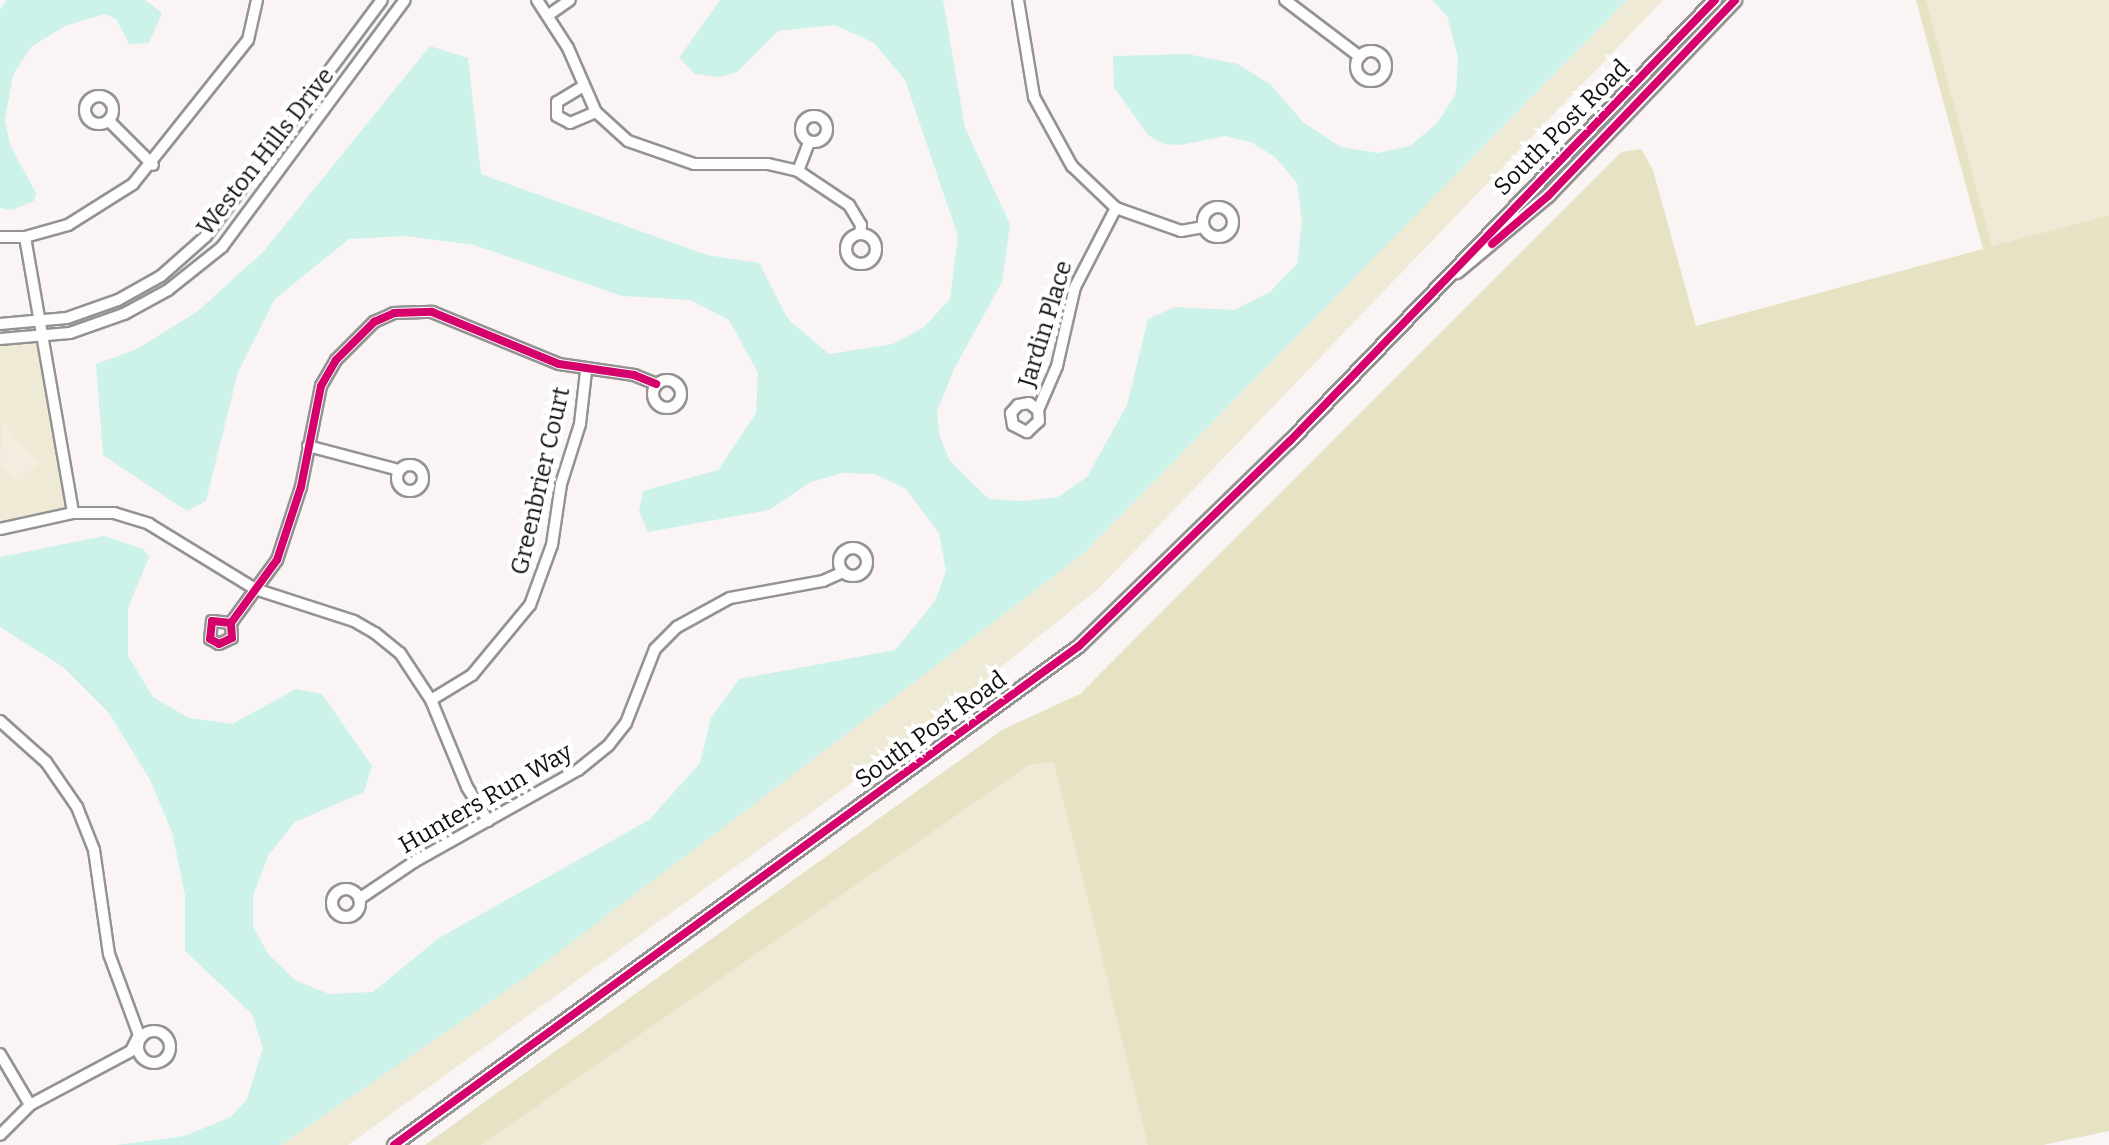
<!DOCTYPE html>
<style>
body{margin:0}
#map{position:relative;width:2109px;height:1145px;overflow:hidden;background:#faf5f4;font-family:Bitter,serif}
div>[style]{position:absolute}
[style*='--x']{left:calc(var(--x)*1px);top:calc(var(--y)*1px);width:calc(var(--w)*1px);rotate:calc(var(--a)*1deg)}
.green>*{inset:0;background:#eeead5}
.forest>*{inset:0;background:#e6e2c4}
.pitch>*{inset:0;background:#f3ecdf}
.water>*{inset:0;background:#ccf2ea}
.roads{filter:drop-shadow(2px 0 #949292) drop-shadow(-2px 0 #949292) drop-shadow(0 2px #949292) drop-shadow(0 -2px #949292)}
.minor>*{height:10px;margin:-5px;padding:0 5px;transform-origin:5px;border-radius:5px;background:#fefefd}
.minor>.ring{margin:-5px;padding:0;box-sizing:content-box;background:none;border:10px solid #fefefd;border-radius:50%}
.tertiary>*{height:12px;margin:-6px;padding:0 6px;transform-origin:6px;border-radius:6px;background:#fefefd}
.cycleway>*{height:8px;margin:-4px;padding:0 4px;transform-origin:4px;border-radius:4px;background:#d6006c}
span{translate:-50% -50%;white-space:nowrap;text-align:center;line-height:1.15;-webkit-text-stroke:8px #fff;paint-order:stroke}
.street-label{font-size:24px;color:#0e0e0e}
</style>
<div id="map">
<div class="green">
<div style="clip-path:polygon(1627px 0,1663px 0,1098px 589px,899px 749px,348px 1145px,281px 1145px,522px 979px,1082px 555px)"></div>
<div style="clip-path:polygon(1926px 0,2109px 0,2109px 215px,1992px 246px)"></div>
<div style="clip-path:polygon(42px 336px,73px 513px,0 529px,0 339px)"></div>
<div style="clip-path:polygon(1055px 762px,1148px 1145px,481px 1145px,1029px 765px)"></div>
</div>
<div class="forest">
<div style="clip-path:polygon(1916px 0,1926px 0,1992px 246px,2109px 215px,2109px 1131px,2043px 1145px,1148px 1145px,1054px 762px,1029px 765px,481px 1145px,425px 1145px,1002px 730px,1080px 694px,1621px 152px,1641px 149px,1653px 170px,1696px 326px,1983px 249px)"></div>
</div>
<div class="pitch">
<div style="clip-path:polygon(3px 422px,39px 463px,16px 483px,0 465px)"></div>
</div>
<div class="water">
<div style="clip-path:polygon(6px 0,145px 0,162px 13px,149px 43px,129px 44px,116px 19px,105px 14px,65px 26px,31px 47px,13px 75px,5px 120px,10px 145px,36px 193px,34px 201px,12px 210px,0 208px,0 10px)"></div>
<div style="clip-path:polygon(720px 0,943px 0,965px 128px,1010px 224px,1002px 282px,955px 367px,937px 411px,940px 437px,950px 461px,989px 499px,1023px 501px,1058px 497px,1087px 477px,1127px 405px,1148px 319px,1175px 307px,1234px 310px,1270px 292px,1297px 264px,1302px 221px,1297px 183px,1275px 157px,1251px 142px,1225px 136px,1181px 145px,1164px 144px,1148px 135px,1114px 87px,1113px 56px,1187px 54px,1238px 64px,1271px 85px,1303px 122px,1341px 147px,1378px 153px,1410px 146px,1438px 122px,1456px 93px,1458px 57px,1447px 16px,1432px 0,1627px 0,1082px 555px,526px 977px,281px 1145px,116px 1145px,184px 1136px,231px 1117px,247px 1099px,263px 1048px,252px 1014px,185px 951px,185px 895px,172px 832px,150px 780px,109px 713px,63px 667px,0 627px,0 557px,104px 536px,143px 549px,149px 557px,128px 608px,128px 656px,153px 697px,189px 718px,232px 724px,296px 689px,322px 694px,372px 766px,364px 792px,295px 822px,268px 856px,253px 896px,253px 926px,268px 954px,295px 980px,329px 994px,373px 992px,439px 938px,649px 820px,700px 763px,711px 718px,739px 679px,895px 650px,935px 601px,946px 571px,939px 533px,906px 489px,875px 474px,842px 473px,811px 482px,769px 510px,648px 532px,639px 511px,643px 491px,718px 470px,756px 413px,758px 373px,729px 320px,690px 300px,622px 296px,474px 245px,406px 236px,349px 239px,275px 299px,238px 372px,206px 501px,187px 511px,103px 455px,96px 364px,137px 349px,198px 311px,263px 252px,430px 46px,468px 58px,481px 174px,707px 255px,759px 263px,788px 319px,829px 354px,893px 344px,924px 327px,950px 299px,958px 236px,905px 80px,874px 43px,835px 25px,778px 31px,737px 72px,719px 77px,695px 74px,679px 58px)"></div>
</div>
<div class="roads">
<div class="minor">
<div style="--x:537;--y:0;--w:57;--a:57.1"></div>
<div style="--x:568;--y:48;--w:70;--a:66.4"></div>
<div style="--x:596;--y:112;--w:43;--a:42.2"></div>
<div style="--x:628;--y:141;--w:70;--a:19.2"></div>
<div style="--x:694;--y:164;--w:74;--a:0"></div>
<div style="--x:768;--y:164;--w:31;--a:13"></div>
<div style="--x:798;--y:171;--w:61;--a:33.7"></div>
<div style="--x:849;--y:205;--w:23;--a:59"></div>
<div style="--x:861;--y:225;--w:9;--a:96"></div>
<div style="--x:1018;--y:0;--w:98;--a:80.6"></div>
<div style="--x:1034;--y:97;--w:79;--a:61.2"></div>
<div style="--x:1072;--y:166;--w:61;--a:43.7"></div>
<div style="--x:1116;--y:208;--w:69;--a:19.5"></div>
<div style="--x:1181;--y:231;--w:23;--a:-10"></div>
<div style="--x:1285;--y:0;--w:94;--a:37.2"></div>
<div style="--x:550;--y:14;--w:24;--a:-35"></div>
<div class="ring" style="left:1356px;top:51px;width:20px;height:20px"></div>
<div style="--x:582;--y:87;--w:29;--a:149"></div>
<div style="--x:557;--y:102;--w:14;--a:90"></div>
<div style="--x:557;--y:116;--w:15;--a:28"></div>
<div style="--x:570;--y:123;--w:28;--a:-23"></div>
<div class="ring" style="left:85px;top:96px;width:18px;height:18px"></div>
<div class="ring" style="left:801px;top:116px;width:16px;height:16px"></div>
<div style="--x:109;--y:121;--w:62;--a:45"></div>
<div style="--x:798;--y:171;--w:31;--a:-69"></div>
<div class="ring" style="left:1203px;top:207px;width:20px;height:20px"></div>
<div class="ring" style="left:846px;top:234px;width:20px;height:20px"></div>
<div style="--x:0;--y:237;--w:25;--a:0"></div>
<div style="--x:25;--y:237;--w:45;--a:-15.6"></div>
<div style="--x:68;--y:225;--w:77;--a:-32.2"></div>
<div style="--x:133;--y:184;--w:184;--a:-51.4"></div>
<div style="--x:248;--y:40;--w:41;--a:-77.3"></div>
<div style="--x:25;--y:237;--w:280;--a:80.1"></div>
<div style="--x:0;--y:324;--w:67;--a:-5.1"></div>
<div style="--x:67;--y:318;--w:54;--a:-19.4"></div>
<div style="--x:118;--y:300;--w:49;--a:-29.2"></div>
<div style="--x:161;--y:276;--w:60;--a:-41.6"></div>
<div style="--x:206;--y:236;--w:294;--a:-53.3"></div>
<div style="--x:0;--y:339;--w:70;--a:-4.9"></div>
<div style="--x:70;--y:333;--w:57;--a:-19.4"></div>
<div style="--x:124;--y:314;--w:50;--a:-28.6"></div>
<div style="--x:168;--y:290;--w:69;--a:-38.5"></div>
<div style="--x:222;--y:247;--w:307;--a:-53.5"></div>
<div class="ring" style="left:653px;top:380px;width:18px;height:18px"></div>
<div style="--x:1038;--y:410;--w:11;--a:-142"></div>
<div style="--x:1029;--y:403;--w:11;--a:170"></div>
<div style="--x:1018;--y:405;--w:11;--a:131"></div>
<div style="--x:1011;--y:413;--w:12;--a:81"></div>
<div style="--x:1013;--y:425;--w:16;--a:27"></div>
<div style="--x:1027;--y:432;--w:16;--a:-43"></div>
<div style="--x:1039;--y:421;--w:11;--a:-95"></div>
<div style="--x:1038;--y:410;--w:48;--a:-66.6"></div>
<div style="--x:1057;--y:366;--w:81;--a:-77.2"></div>
<div style="--x:1075;--y:287;--w:89;--a:-62.6"></div>
<div style="--x:308;--y:446;--w:94;--a:14.8"></div>
<div class="ring" style="left:397px;top:465px;width:16px;height:16px"></div>
<div style="--x:0;--y:529;--w:75;--a:-12.4"></div>
<div style="--x:73;--y:513;--w:41;--a:0"></div>
<div style="--x:114;--y:513;--w:37;--a:17"></div>
<div style="--x:149;--y:524;--w:124;--a:31.5"></div>
<div style="--x:255;--y:589;--w:104;--a:17.9"></div>
<div style="--x:354;--y:621;--w:24;--a:30"></div>
<div style="--x:375;--y:633;--w:32;--a:39"></div>
<div style="--x:400;--y:653;--w:56;--a:56.6"></div>
<div style="--x:431;--y:700;--w:94;--a:67.5"></div>
<div style="--x:467;--y:787;--w:40;--a:58"></div>
<div class="ring" style="left:839px;top:548px;width:18px;height:18px"></div>
<div style="--x:231;--y:623;--w:19;--a:-174"></div>
<div style="--x:212;--y:621;--w:18;--a:96"></div>
<div style="--x:210;--y:639;--w:10;--a:29"></div>
<div style="--x:219;--y:644;--w:14;--a:-25"></div>
<div style="--x:232;--y:638;--w:15;--a:-94"></div>
<div style="--x:231;--y:623;--w:78;--a:-53.9"></div>
<div style="--x:277;--y:560;--w:77;--a:-71.8"></div>
<div style="--x:301;--y:487;--w:103;--a:-78.8"></div>
<div style="--x:321;--y:386;--w:30;--a:-60"></div>
<div style="--x:336;--y:360;--w:54;--a:-45"></div>
<div style="--x:374;--y:322;--w:22;--a:-24"></div>
<div style="--x:394;--y:313;--w:38;--a:-2"></div>
<div style="--x:432;--y:312;--w:137;--a:22.3"></div>
<div style="--x:559;--y:364;--w:76;--a:8.3"></div>
<div style="--x:634;--y:375;--w:24;--a:22"></div>
<div style="--x:431;--y:700;--w:48;--a:-31.4"></div>
<div style="--x:472;--y:675;--w:91;--a:-50.4"></div>
<div style="--x:530;--y:605;--w:64;--a:-69.9"></div>
<div style="--x:552;--y:545;--w:62;--a:-81.6"></div>
<div style="--x:561;--y:484;--w:63;--a:-72.4"></div>
<div style="--x:580;--y:424;--w:53;--a:-83.5"></div>
<div style="--x:0;--y:721;--w:62;--a:41.7"></div>
<div style="--x:46;--y:762;--w:55;--a:55.4"></div>
<div style="--x:77;--y:807;--w:46;--a:68.4"></div>
<div style="--x:94;--y:850;--w:105;--a:81.8"></div>
<div style="--x:109;--y:954;--w:86;--a:69.7"></div>
<div style="--x:139;--y:1035;--w:18;--a:117"></div>
<div style="--x:131;--y:1051;--w:115;--a:151.9"></div>
<div style="--x:30;--y:1105;--w:42;--a:135"></div>
<div class="ring" style="left:332px;top:889px;width:18px;height:18px"></div>
<div style="--x:359;--y:899;--w:66;--a:-33.9"></div>
<div style="--x:414;--y:862;--w:188;--a:-29.3"></div>
<div style="--x:578;--y:770;--w:38;--a:-39"></div>
<div style="--x:608;--y:746;--w:29;--a:-52"></div>
<div style="--x:626;--y:723;--w:79;--a:-68.6"></div>
<div style="--x:655;--y:649;--w:31;--a:-45"></div>
<div style="--x:677;--y:627;--w:60;--a:-28.7"></div>
<div style="--x:730;--y:598;--w:95;--a:-10.4"></div>
<div style="--x:823;--y:581;--w:22;--a:-24"></div>
<div class="ring" style="left:138px;top:1031px;width:22px;height:22px"></div>
<div style="--x:0;--y:1054;--w:59;--a:59.5"></div>
</div>
<div class="tertiary">
<div style="--x:1457;--y:272;--w:119;--a:-39.9"></div>
<div style="--x:1548;--y:196;--w:271;--a:-46.3"></div>
<div style="--x:394;--y:1145;--w:847;--a:-36.07"></div>
<div style="--x:1079;--y:646;--w:293;--a:-44.2"></div>
<div style="--x:1289;--y:442;--w:614;--a:-46.06"></div>
</div>
</div>
<div class="cycleway">
<div style="--x:1492;--y:244;--w:74;--a:-40.6"></div>
<div style="--x:1548;--y:196;--w:271;--a:-46.3"></div>
<div style="--x:231;--y:623;--w:19;--a:-174"></div>
<div style="--x:212;--y:621;--w:18;--a:96"></div>
<div style="--x:210;--y:639;--w:10;--a:29"></div>
<div style="--x:219;--y:644;--w:14;--a:-25"></div>
<div style="--x:232;--y:638;--w:15;--a:-94"></div>
<div style="--x:231;--y:623;--w:78;--a:-53.9"></div>
<div style="--x:277;--y:560;--w:77;--a:-71.8"></div>
<div style="--x:301;--y:487;--w:103;--a:-78.8"></div>
<div style="--x:321;--y:386;--w:30;--a:-60"></div>
<div style="--x:336;--y:360;--w:54;--a:-45"></div>
<div style="--x:374;--y:322;--w:22;--a:-24"></div>
<div style="--x:394;--y:313;--w:38;--a:-2"></div>
<div style="--x:432;--y:312;--w:137;--a:22.3"></div>
<div style="--x:559;--y:364;--w:76;--a:8.3"></div>
<div style="--x:634;--y:375;--w:24;--a:22"></div>
<div style="--x:394;--y:1145;--w:847;--a:-36.07"></div>
<div style="--x:1079;--y:646;--w:293;--a:-44.2"></div>
<div style="--x:1289;--y:442;--w:614;--a:-46.06"></div>
</div>
<div class="street-label">
<span style="left:1562px;top:128px;rotate:-45deg">South Post Road</span>
<span style="left:266px;top:152px;rotate:-52deg">Weston Hills Drive</span>
<span style="left:1046px;top:324px;rotate:-73deg">Jardin Place</span>
<span style="left:541px;top:481px;rotate:-77deg">Greenbrier Court</span>
<span style="left:931px;top:730px;rotate:-36deg">South Post Road</span>
<span style="left:486px;top:799px;rotate:-30deg">Hunters Run Way</span>
</div>
</div>
